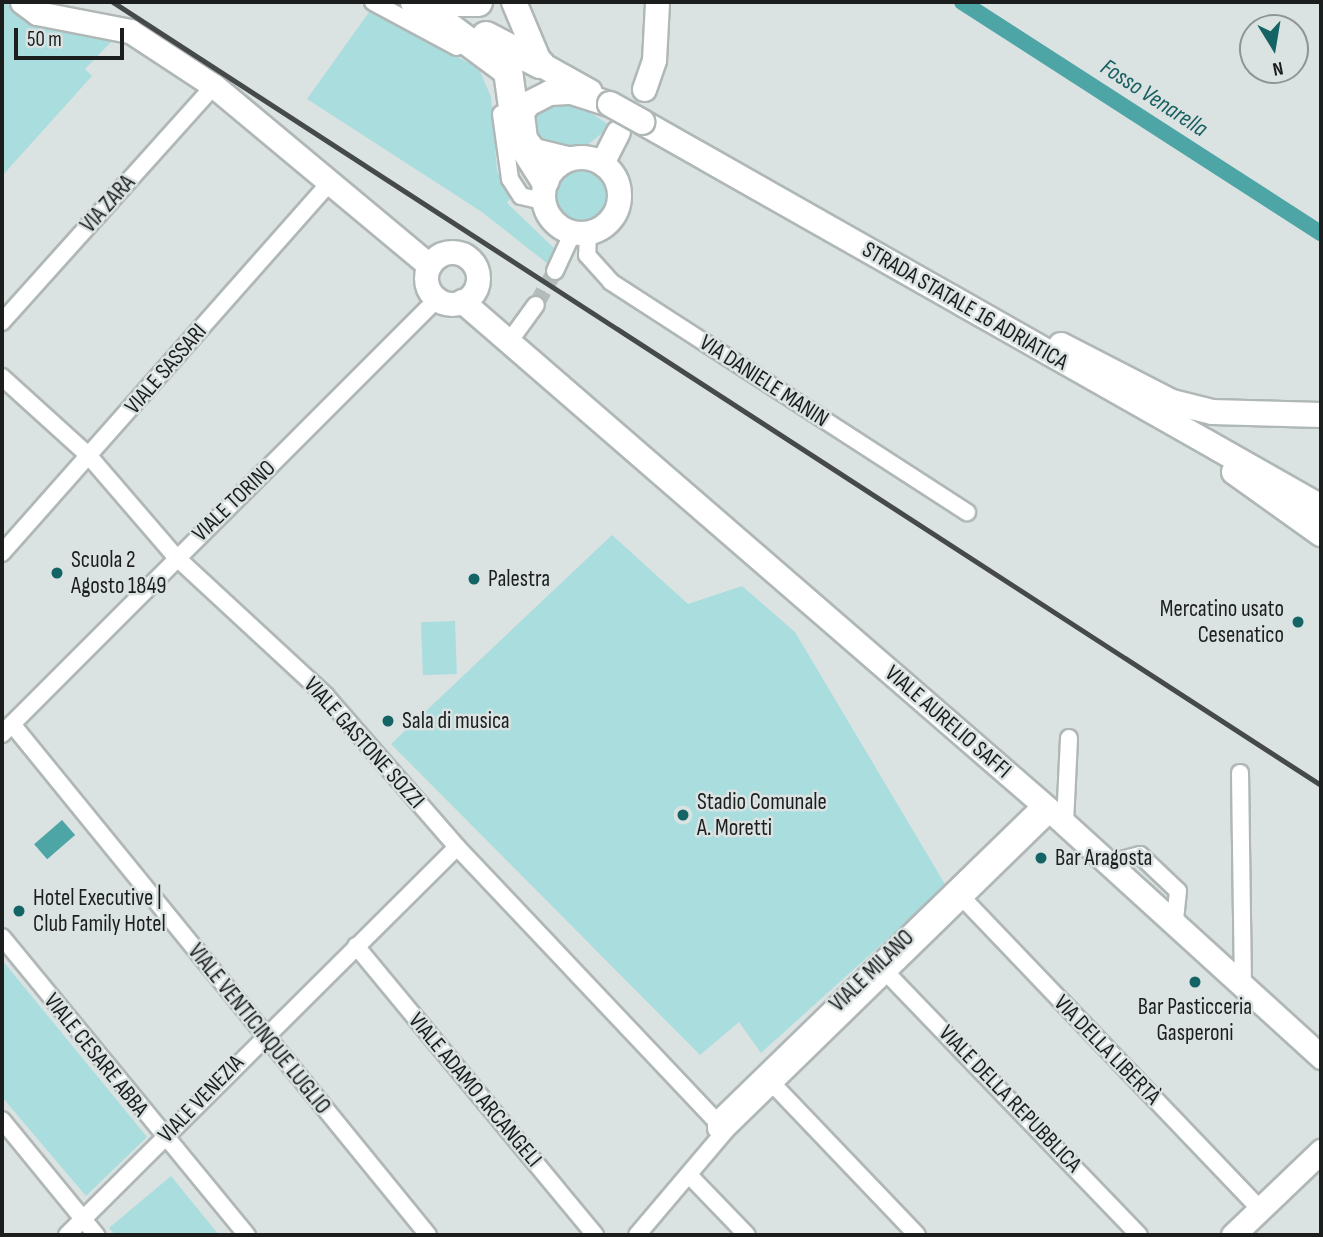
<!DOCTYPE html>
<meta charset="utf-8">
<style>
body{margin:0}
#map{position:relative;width:1323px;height:1237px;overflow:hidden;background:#dbe2e2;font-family:"Sofia Sans Condensed",sans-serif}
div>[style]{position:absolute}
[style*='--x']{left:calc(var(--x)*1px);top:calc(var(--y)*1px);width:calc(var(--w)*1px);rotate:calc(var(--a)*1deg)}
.green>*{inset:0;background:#add;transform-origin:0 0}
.round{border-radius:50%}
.water>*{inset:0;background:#4ea5a6;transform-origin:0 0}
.canal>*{height:16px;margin:-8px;padding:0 8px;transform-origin:8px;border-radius:8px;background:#4ea5a6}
.street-tunnel>*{height:16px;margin-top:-8px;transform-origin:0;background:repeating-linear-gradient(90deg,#b5bbbb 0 16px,transparent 0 24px)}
.roads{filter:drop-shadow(2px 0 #b0b7b7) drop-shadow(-2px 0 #b0b7b7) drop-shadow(0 2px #b0b7b7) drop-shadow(0 -2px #b0b7b7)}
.street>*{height:16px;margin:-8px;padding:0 8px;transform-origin:8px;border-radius:8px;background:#fff}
.secondary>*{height:23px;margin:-11.5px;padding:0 11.5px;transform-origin:11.5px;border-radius:11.5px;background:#fff}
.secondary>.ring{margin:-11.5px;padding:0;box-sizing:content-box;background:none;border:23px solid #fff;border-radius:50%}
.primary>*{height:24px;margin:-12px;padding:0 12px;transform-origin:12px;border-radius:12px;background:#fff}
.highway>*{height:28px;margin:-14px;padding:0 14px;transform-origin:14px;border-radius:14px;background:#fff}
.rail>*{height:4.5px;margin:-2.25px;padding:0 2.25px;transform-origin:2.25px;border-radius:2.25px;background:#464949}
.bridges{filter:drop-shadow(2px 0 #b0b7b7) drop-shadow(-2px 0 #b0b7b7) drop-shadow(0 2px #b0b7b7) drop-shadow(0 -2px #b0b7b7)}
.primary-bridge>*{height:24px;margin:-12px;padding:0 12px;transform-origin:12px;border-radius:12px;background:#fff}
.dots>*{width:19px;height:19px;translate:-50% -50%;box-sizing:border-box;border:4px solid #dbe2e2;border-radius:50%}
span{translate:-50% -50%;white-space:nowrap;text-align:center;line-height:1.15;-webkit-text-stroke:5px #dbe2e2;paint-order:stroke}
.street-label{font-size:23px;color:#1c1e1e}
.poi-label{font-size:23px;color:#1c1e1e}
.left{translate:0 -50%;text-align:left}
.right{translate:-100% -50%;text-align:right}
.water-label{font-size:24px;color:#175f61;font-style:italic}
.frame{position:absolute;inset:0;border:4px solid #1c1e1e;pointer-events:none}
.north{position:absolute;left:1239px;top:14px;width:70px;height:70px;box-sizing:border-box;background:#dbe2e2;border:2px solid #8f9494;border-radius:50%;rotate:169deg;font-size:19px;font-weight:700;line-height:28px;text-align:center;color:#1c1e1e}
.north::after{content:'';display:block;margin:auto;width:24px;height:32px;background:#146465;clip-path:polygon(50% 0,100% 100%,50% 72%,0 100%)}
.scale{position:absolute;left:14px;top:28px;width:110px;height:32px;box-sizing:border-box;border:4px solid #1c1e1e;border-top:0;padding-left:9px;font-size:21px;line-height:24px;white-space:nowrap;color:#1c1e1e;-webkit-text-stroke:5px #dbe2e2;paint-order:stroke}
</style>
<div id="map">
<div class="green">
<div style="clip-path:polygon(2px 2px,112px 41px,85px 69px,92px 76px,2px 176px)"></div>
<div style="clip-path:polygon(372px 8px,479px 69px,491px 97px,497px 171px,511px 197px,507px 203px,555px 249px,548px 264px,482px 212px,307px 99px)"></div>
<div style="clip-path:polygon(575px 103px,611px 126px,586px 146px,541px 149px,529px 114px,536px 106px)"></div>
<div class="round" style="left:547px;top:163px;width:64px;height:64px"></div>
<div style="clip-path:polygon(612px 535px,688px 604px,742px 586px,795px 632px,946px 886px,761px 1053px,739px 1022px,700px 1055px,391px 744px)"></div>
<div style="left:455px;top:621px;width:53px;height:34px;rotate:88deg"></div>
<div style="clip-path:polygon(2px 960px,147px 1137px,86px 1196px,2px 1097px)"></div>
<div style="clip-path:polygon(171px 1176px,219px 1235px,115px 1235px,109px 1228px)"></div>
</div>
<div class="water">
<div style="left:62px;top:820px;width:20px;height:37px;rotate:49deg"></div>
</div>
<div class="canal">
<div style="--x:962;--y:2;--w:427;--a:32.8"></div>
</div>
<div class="street-tunnel">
<div style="--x:536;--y:305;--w:39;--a:-61"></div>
</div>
<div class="roads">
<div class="street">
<div style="--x:373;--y:2;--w:95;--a:28.2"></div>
<div style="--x:501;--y:114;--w:66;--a:82.1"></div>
<div style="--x:510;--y:179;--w:20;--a:57"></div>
<div style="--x:521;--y:196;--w:23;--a:13"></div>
<div style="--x:588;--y:232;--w:23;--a:92"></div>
<div style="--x:587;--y:255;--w:36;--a:48"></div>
<div style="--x:611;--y:282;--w:424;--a:32.9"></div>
<div style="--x:555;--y:271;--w:43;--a:-65.2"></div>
<div style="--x:2;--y:322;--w:317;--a:-48.1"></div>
<div style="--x:514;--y:335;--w:37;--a:-54"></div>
<div style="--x:2;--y:377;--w:118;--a:42.2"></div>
<div style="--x:89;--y:456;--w:132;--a:49.3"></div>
<div style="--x:175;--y:556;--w:205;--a:42.8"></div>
<div style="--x:325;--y:695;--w:201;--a:49"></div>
<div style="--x:457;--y:847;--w:377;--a:46.6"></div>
<div style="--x:2;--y:553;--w:493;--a:-48.5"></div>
<div style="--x:12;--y:724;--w:659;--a:50.85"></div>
<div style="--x:2;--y:734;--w:615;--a:-45"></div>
<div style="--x:1240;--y:773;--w:208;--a:89.2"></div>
<div style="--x:1065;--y:823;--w:85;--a:-87.3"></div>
<div style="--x:1110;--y:863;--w:31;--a:-15"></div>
<div style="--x:1140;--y:855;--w:52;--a:43.5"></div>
<div style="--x:1178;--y:891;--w:30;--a:96"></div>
<div style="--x:957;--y:892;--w:439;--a:46.3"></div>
<div style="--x:2;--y:937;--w:386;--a:50.6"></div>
<div style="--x:356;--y:946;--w:375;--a:50.4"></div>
<div style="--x:881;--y:967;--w:372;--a:46.1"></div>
<div style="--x:769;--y:1080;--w:214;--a:46.3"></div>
<div style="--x:2;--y:1120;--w:149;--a:50.7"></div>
<div style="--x:716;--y:1129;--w:8;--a:-90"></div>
<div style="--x:716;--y:1121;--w:453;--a:-44.2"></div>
<div style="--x:689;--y:1175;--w:83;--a:46"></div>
<div style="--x:67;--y:1235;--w:550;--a:-44.85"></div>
<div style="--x:637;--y:1235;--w:138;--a:-49.7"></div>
<div style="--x:726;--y:1130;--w:455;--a:-44.3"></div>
</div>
<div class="secondary">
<div style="--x:22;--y:2;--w:19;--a:36"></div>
<div style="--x:37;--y:13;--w:95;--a:11"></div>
<div style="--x:130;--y:31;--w:100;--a:33.2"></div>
<div style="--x:214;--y:86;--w:280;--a:39.8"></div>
<div style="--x:644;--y:89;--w:31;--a:-71"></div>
<div style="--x:654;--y:60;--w:58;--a:-87"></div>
<div class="ring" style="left:543px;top:157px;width:53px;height:53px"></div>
<div style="--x:602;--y:163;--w:35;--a:-63"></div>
<div class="ring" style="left:426px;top:252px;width:29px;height:29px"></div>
<div style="--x:462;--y:301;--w:781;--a:40.9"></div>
<div style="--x:1052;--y:812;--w:364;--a:42.3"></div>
<div style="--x:1233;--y:1235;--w:122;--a:-43.7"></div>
</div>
<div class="primary">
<div style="--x:514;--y:2;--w:67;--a:67.2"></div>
<div style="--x:540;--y:64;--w:57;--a:29.2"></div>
<div style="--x:642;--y:122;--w:781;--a:29.55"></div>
<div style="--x:567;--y:159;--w:34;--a:-166"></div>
<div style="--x:534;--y:151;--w:15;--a:-127"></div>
<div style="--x:525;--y:139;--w:26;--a:-97"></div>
<div style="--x:522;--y:113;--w:11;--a:-56"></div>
<div style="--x:528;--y:104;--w:25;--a:-27"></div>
<div style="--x:550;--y:93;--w:22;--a:-3"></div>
<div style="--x:572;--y:92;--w:40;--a:18"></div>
<div style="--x:1061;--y:345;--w:125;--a:27.2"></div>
<div style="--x:1172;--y:402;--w:41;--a:14"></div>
<div style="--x:1212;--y:412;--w:109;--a:1.6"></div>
<div style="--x:1234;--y:472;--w:107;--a:35.5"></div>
</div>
<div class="highway">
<div style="--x:415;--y:2;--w:116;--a:36.6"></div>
<div style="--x:508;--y:71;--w:66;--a:82.1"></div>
<div style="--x:517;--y:136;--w:52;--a:57.5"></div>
<div style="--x:455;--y:2;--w:23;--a:0"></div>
<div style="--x:486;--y:36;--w:61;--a:27.4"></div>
</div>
</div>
<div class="rail">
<div style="--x:113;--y:2;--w:1440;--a:32.95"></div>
</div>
<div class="bridges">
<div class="primary-bridge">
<div style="--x:610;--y:104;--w:37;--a:29"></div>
</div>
</div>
<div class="dots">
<div style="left:57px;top:573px;background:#146465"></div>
<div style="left:474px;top:579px;background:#146465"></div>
<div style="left:1298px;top:622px;background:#146465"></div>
<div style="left:388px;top:721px;background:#146465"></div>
<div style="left:683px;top:815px;background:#146465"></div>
<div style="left:1041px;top:858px;background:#146465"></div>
<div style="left:19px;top:911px;background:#146465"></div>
<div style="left:1195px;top:982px;background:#146465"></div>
</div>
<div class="street-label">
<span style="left:108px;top:204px;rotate:-48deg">VIA ZARA</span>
<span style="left:965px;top:306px;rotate:30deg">STRADA STATALE 16 ADRIATICA</span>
<span style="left:166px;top:369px;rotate:-49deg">VIALE SASSARI</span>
<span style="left:764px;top:381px;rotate:33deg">VIA DANIELE MANIN</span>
<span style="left:234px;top:501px;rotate:-44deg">VIALE TORINO</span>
<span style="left:948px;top:722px;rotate:41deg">VIALE AURELIO SAFFI</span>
<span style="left:364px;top:743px;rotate:48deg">VIALE GASTONE SOZZI</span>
<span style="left:872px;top:971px;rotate:-44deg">VIALE MILANO</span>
<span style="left:259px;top:1029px;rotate:51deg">VIALE VENTICINQUE LUGLIO</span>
<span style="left:1107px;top:1050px;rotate:46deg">VIA DELLA LIBERTÀ</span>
<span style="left:96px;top:1055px;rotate:51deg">VIALE CESARE ABBA</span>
<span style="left:475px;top:1090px;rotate:50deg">VIALE ADAMO ARCANGELI</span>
<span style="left:201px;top:1099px;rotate:-46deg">VIALE VENEZIA</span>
<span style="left:1010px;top:1099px;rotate:46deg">VIALE DELLA REPUBBLICA</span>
</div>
<div class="poi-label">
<span class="left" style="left:71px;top:573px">Scuola 2<br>Agosto 1849</span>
<span class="left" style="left:488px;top:579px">Palestra</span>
<span class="right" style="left:1284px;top:622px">Mercatino usato<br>Cesenatico</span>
<span class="left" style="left:402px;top:721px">Sala di musica</span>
<span class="left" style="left:697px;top:815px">Stadio Comunale<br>A. Moretti</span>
<span class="left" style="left:1055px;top:858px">Bar Aragosta</span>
<span class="left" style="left:33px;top:911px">Hotel Executive |<br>Club Family Hotel</span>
<span style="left:1195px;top:1020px">Bar Pasticceria<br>Gasperoni</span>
</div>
<div class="water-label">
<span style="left:1154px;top:98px;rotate:33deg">Fosso Venarella</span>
</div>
<div class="frame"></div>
<div class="north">N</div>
<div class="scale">50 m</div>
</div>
